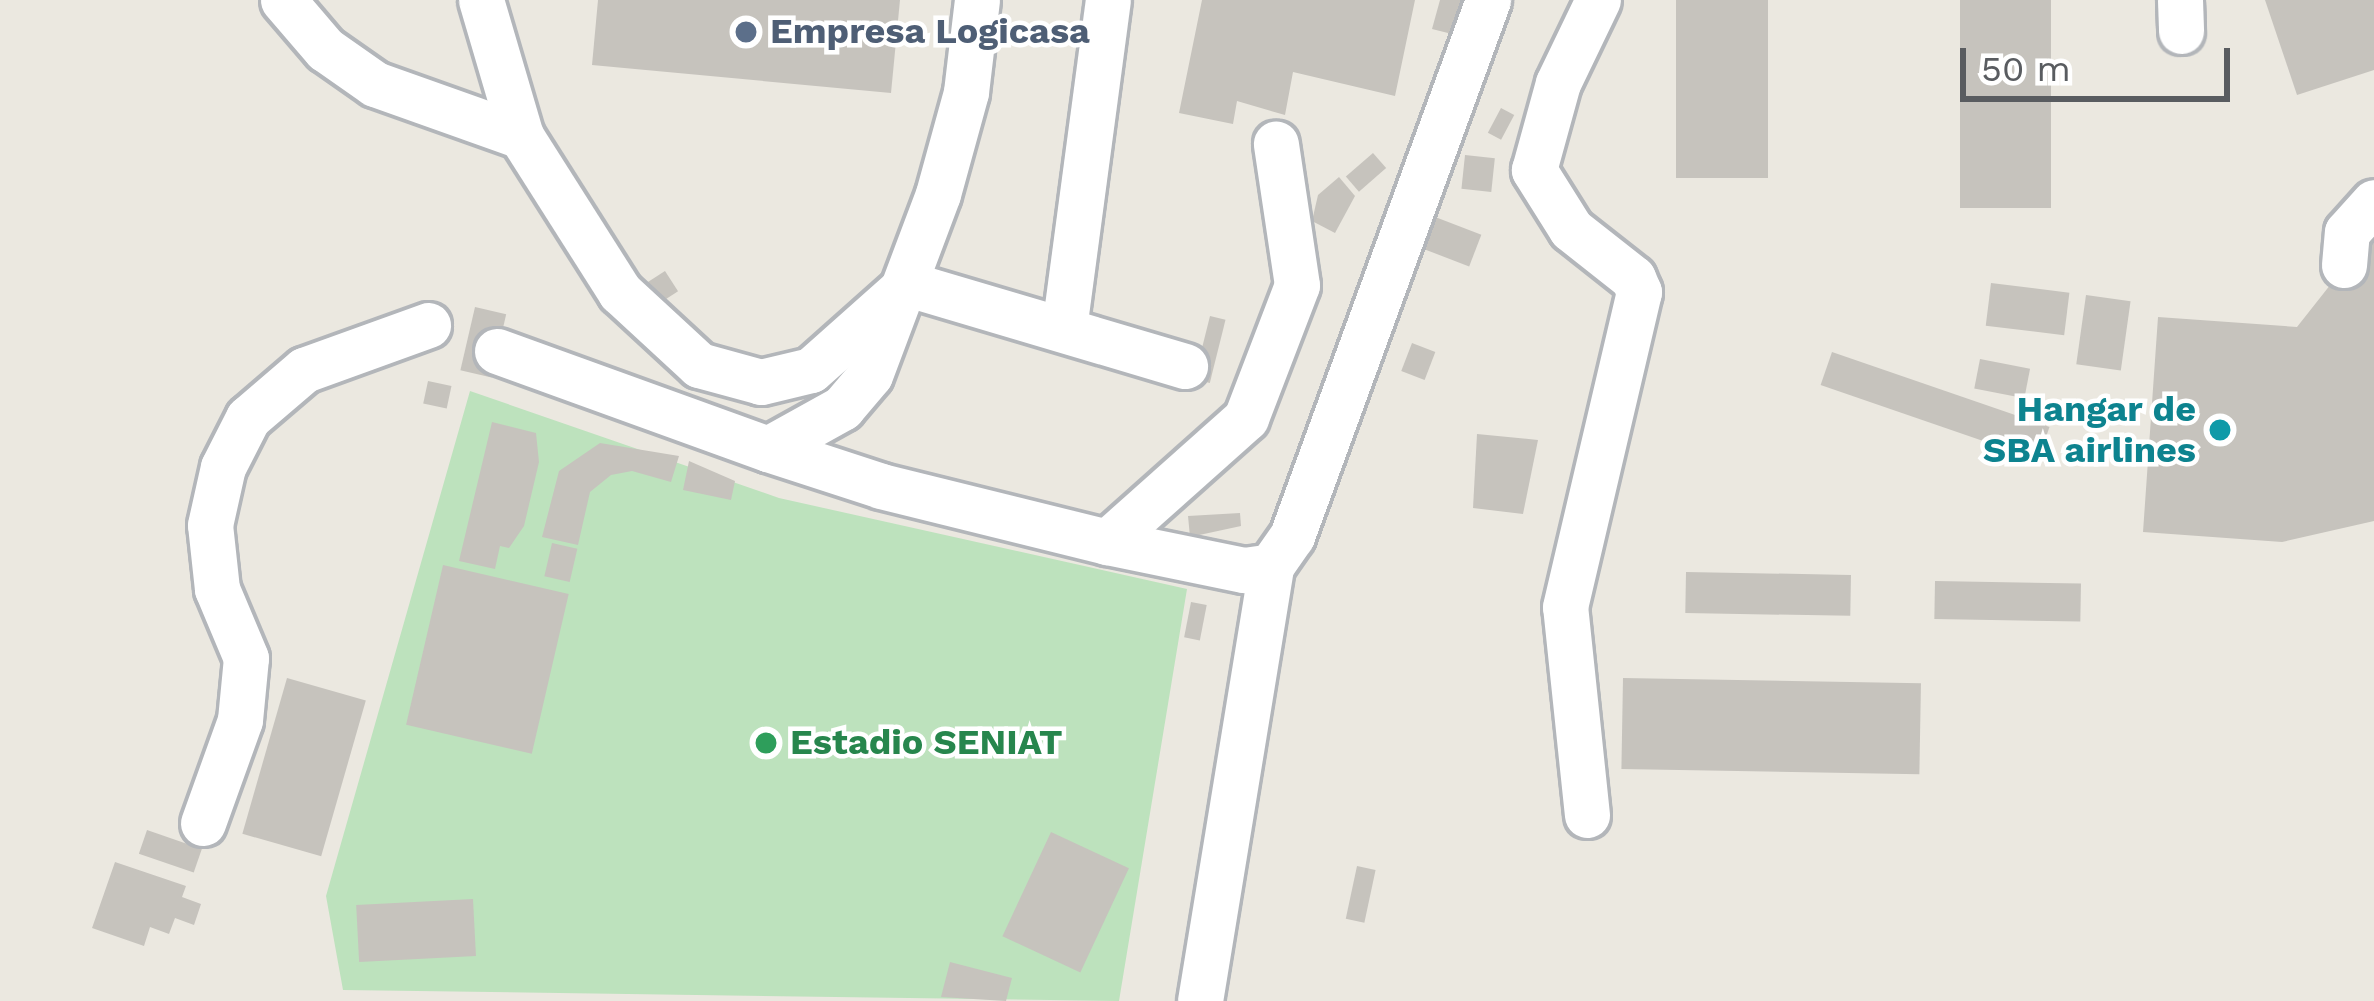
<!DOCTYPE html>
<style>
body{margin:0}
#map{position:relative;width:2374px;height:1001px;overflow:hidden;background:#ebe8e0;font-family:"Work Sans",sans-serif}
div>[style]{position:absolute}
[style*='--x']{left:calc(var(--x)*1px);top:calc(var(--y)*1px);width:calc(var(--w)*1px);rotate:calc(var(--a)*1deg)}
.green>*{inset:0;background:#bde2bd}
.building>*{inset:0;background:#c6c3bd;transform-origin:0 0}
.roads{filter:drop-shadow(3px 0 #b3b6ba) drop-shadow(-3px 0 #b3b6ba) drop-shadow(0 3px #b3b6ba) drop-shadow(0 -3px #b3b6ba)}
.minor>*{height:45px;margin:-22.5px;padding:0 22.5px;transform-origin:22.5px;border-radius:22.5px;background:#fff}
.dots>*{width:33px;height:33px;translate:-50% -50%;box-sizing:border-box;border:6px solid #fff;border-radius:50%}
span{translate:-50% -50%;white-space:nowrap;text-align:center;line-height:1.15;-webkit-text-stroke:9px #fff;paint-order:stroke}
.service-label{font-size:36px;color:#4e5e75;font-weight:700}
.left{translate:0 -50%;text-align:left}
.culture-label{font-size:36px;color:#0d838f;font-weight:700}
.right{translate:-100% -50%;text-align:right}
.leisure-label{font-size:36px;color:#27864d;font-weight:700}
.scale{position:absolute;left:1960px;top:48px;width:270px;height:54px;box-sizing:border-box;border:6px solid #595c60;border-top:0;padding-left:15px;font-size:36px;line-height:42px;white-space:nowrap;color:#595c60;-webkit-text-stroke:9px #fff;paint-order:stroke}
</style>
<div id="map">
<div class="green">
<div style="clip-path:polygon(470px 391px,779px 498px,1187px 589px,1119px 1001px,343px 990px,326px 896px)"></div>
</div>
<div class="building">
<div style="clip-path:polygon(598px 0,900px 0,891px 93px,592px 65px)"></div>
<div style="clip-path:polygon(1202px 0,1415px 0,1395px 96px,1293px 72px,1285px 115px,1237px 101px,1233px 124px,1179px 113px)"></div>
<div style="clip-path:polygon(1440px 0,1470px 0,1460px 36px,1432px 29px)"></div>
<div style="left:1676px;top:0;width:92px;height:178px"></div>
<div style="left:1960px;top:0;width:91px;height:208px"></div>
<div style="clip-path:polygon(2265px 0,2374px 0,2374px 70px,2297px 95px)"></div>
<div style="left:1501px;top:108px;width:15px;height:28px;rotate:28deg"></div>
<div style="left:1373px;top:153px;width:20px;height:36px;rotate:49deg"></div>
<div style="left:1465px;top:155px;width:30px;height:34px;rotate:6deg"></div>
<div style="clip-path:polygon(1339px 177px,1355px 196px,1335px 233px,1312px 221px,1318px 195px)"></div>
<div style="left:1430px;top:215px;width:55px;height:34px;rotate:21deg"></div>
<div style="clip-path:polygon(2374px 243px,2374px 521px,2282px 542px,2143px 532px,2158px 317px,2297px 327px,2357px 251px)"></div>
<div style="left:665px;top:271px;width:24px;height:25px;rotate:57deg"></div>
<div style="left:1991px;top:283px;width:79px;height:43px;rotate:7deg"></div>
<div style="left:2086px;top:295px;width:45px;height:70px;rotate:8deg"></div>
<div style="left:475px;top:307px;width:32px;height:65px;rotate:13deg"></div>
<div style="left:1210px;top:316px;width:16px;height:65px;rotate:14deg"></div>
<div style="left:1412px;top:343px;width:25px;height:30px;rotate:21deg"></div>
<div style="left:1832px;top:352px;width:230px;height:35px;rotate:19deg"></div>
<div style="left:1980px;top:359px;width:51px;height:30px;rotate:11deg"></div>
<div style="left:428px;top:381px;width:24px;height:23px;rotate:12deg"></div>
<div style="clip-path:polygon(492px 422px,536px 433px,539px 462px,524px 526px,509px 548px,500px 546px,495px 569px,459px 561px)"></div>
<div style="clip-path:polygon(1477px 434px,1538px 440px,1523px 514px,1473px 508px)"></div>
<div style="clip-path:polygon(600px 443px,679px 456px,671px 482px,632px 471px,611px 475px,590px 492px,578px 545px,542px 537px,559px 471px)"></div>
<div style="clip-path:polygon(689px 461px,735px 481px,731px 500px,683px 490px)"></div>
<div style="clip-path:polygon(1240px 513px,1241px 526px,1190px 537px,1188px 516px)"></div>
<div style="left:552px;top:543px;width:26px;height:34px;rotate:13deg"></div>
<div style="left:443px;top:565px;width:129px;height:164px;rotate:13deg"></div>
<div style="left:1686px;top:572px;width:165px;height:41px;rotate:1deg"></div>
<div style="left:1935px;top:581px;width:146px;height:38px;rotate:1deg"></div>
<div style="left:1191px;top:602px;width:16px;height:36px;rotate:11deg"></div>
<div style="left:287px;top:678px;width:82px;height:162px;rotate:16deg"></div>
<div style="left:1623px;top:678px;width:298px;height:91px;rotate:1deg"></div>
<div style="left:147px;top:830px;width:58px;height:25px;rotate:19deg"></div>
<div style="left:1051px;top:832px;width:86px;height:115px;rotate:25deg"></div>
<div style="clip-path:polygon(115px 862px,186px 886px,182px 897px,201px 904px,194px 925px,175px 918px,169px 934px,150px 927px,144px 946px,92px 928px)"></div>
<div style="left:1357px;top:866px;width:19px;height:54px;rotate:12deg"></div>
<div style="left:473px;top:899px;width:57px;height:117px;rotate:87deg"></div>
<div style="clip-path:polygon(950px 962px,1012px 978px,1006px 1001px,941px 997px)"></div>
</div>
<div class="roads">
<div class="minor">
<div style="--x:283;--y:0;--w:65;--a:49.4"></div>
<div style="--x:325;--y:49;--w:61;--a:35"></div>
<div style="--x:375;--y:84;--w:155;--a:19.6"></div>
<div style="--x:521;--y:136;--w:185;--a:57.6"></div>
<div style="--x:620;--y:292;--w:108;--a:42.7"></div>
<div style="--x:699;--y:365;--w:64;--a:15.3"></div>
<div style="--x:761;--y:382;--w:51;--a:-13.5"></div>
<div style="--x:811;--y:370;--w:130;--a:-41.6"></div>
<div style="--x:908;--y:284;--w:289;--a:16.5"></div>
<div style="--x:481;--y:0;--w:142;--a:73.6"></div>
<div style="--x:2180;--y:0;--w:31;--a:88"></div>
<div style="--x:2344;--y:265;--w:33;--a:-85"></div>
<div style="--x:2347;--y:232;--w:40;--a:-48"></div>
<div style="--x:1064;--y:329;--w:332;--a:-82.4"></div>
<div style="--x:497;--y:351;--w:288;--a:19.9"></div>
<div style="--x:768;--y:449;--w:85;--a:-29"></div>
<div style="--x:842;--y:408;--w:43;--a:-49.7"></div>
<div style="--x:870;--y:375;--w:193;--a:-69.4"></div>
<div style="--x:938;--y:194;--w:106;--a:-74.6"></div>
<div style="--x:966;--y:92;--w:93;--a:-83.2"></div>
<div style="--x:768;--y:449;--w:119;--a:18.1"></div>
<div style="--x:881;--y:486;--w:233;--a:13.9"></div>
<div style="--x:1107;--y:542;--w:140;--a:11.6"></div>
<div style="--x:1244;--y:570;--w:27;--a:-8"></div>
<div style="--x:1271;--y:566;--w:37;--a:-55"></div>
<div style="--x:1292;--y:536;--w:571;--a:-69.91"></div>
<div style="--x:1107;--y:542;--w:186;--a:-41.7"></div>
<div style="--x:1246;--y:418;--w:142;--a:-69"></div>
<div style="--x:1297;--y:285;--w:143;--a:-98.5"></div>
<div style="--x:1587;--y:815;--w:209;--a:-96"></div>
<div style="--x:1565;--y:607;--w:324;--a:-76.8"></div>
<div style="--x:1639;--y:292;--w:15;--a:-113"></div>
<div style="--x:1633;--y:278;--w:79;--a:-141.7"></div>
<div style="--x:1571;--y:229;--w:70;--a:-122.1"></div>
<div style="--x:1534;--y:170;--w:90;--a:-74.6"></div>
<div style="--x:1558;--y:83;--w:92;--a:-64.3"></div>
<div style="--x:203;--y:823;--w:109;--a:-70.2"></div>
<div style="--x:240;--y:720;--w:62;--a:-84.5"></div>
<div style="--x:246;--y:658;--w:75;--a:-112.8"></div>
<div style="--x:217;--y:589;--w:64;--a:-96.2"></div>
<div style="--x:210;--y:525;--w:59;--a:-77.4"></div>
<div style="--x:223;--y:467;--w:55;--a:-63"></div>
<div style="--x:248;--y:418;--w:74;--a:-40.6"></div>
<div style="--x:304;--y:370;--w:132;--a:-19.9"></div>
<div style="--x:1200;--y:1001;--w:441;--a:-80.7"></div>
</div>
</div>
<div class="dots">
<div style="left:746px;top:32px;background:#5c6f8a"></div>
<div style="left:2220px;top:430px;background:#0f9aa8"></div>
<div style="left:766px;top:743px;background:#2e9e5b"></div>
</div>
<div class="service-label">
<span class="left" style="left:770px;top:32px">Empresa Logicasa</span>
</div>
<div class="culture-label">
<span class="right" style="left:2196px;top:430px">Hangar de<br>SBA airlines</span>
</div>
<div class="leisure-label">
<span class="left" style="left:790px;top:743px">Estadio SENIAT</span>
</div>
<div class="scale">50 m</div>
</div>
